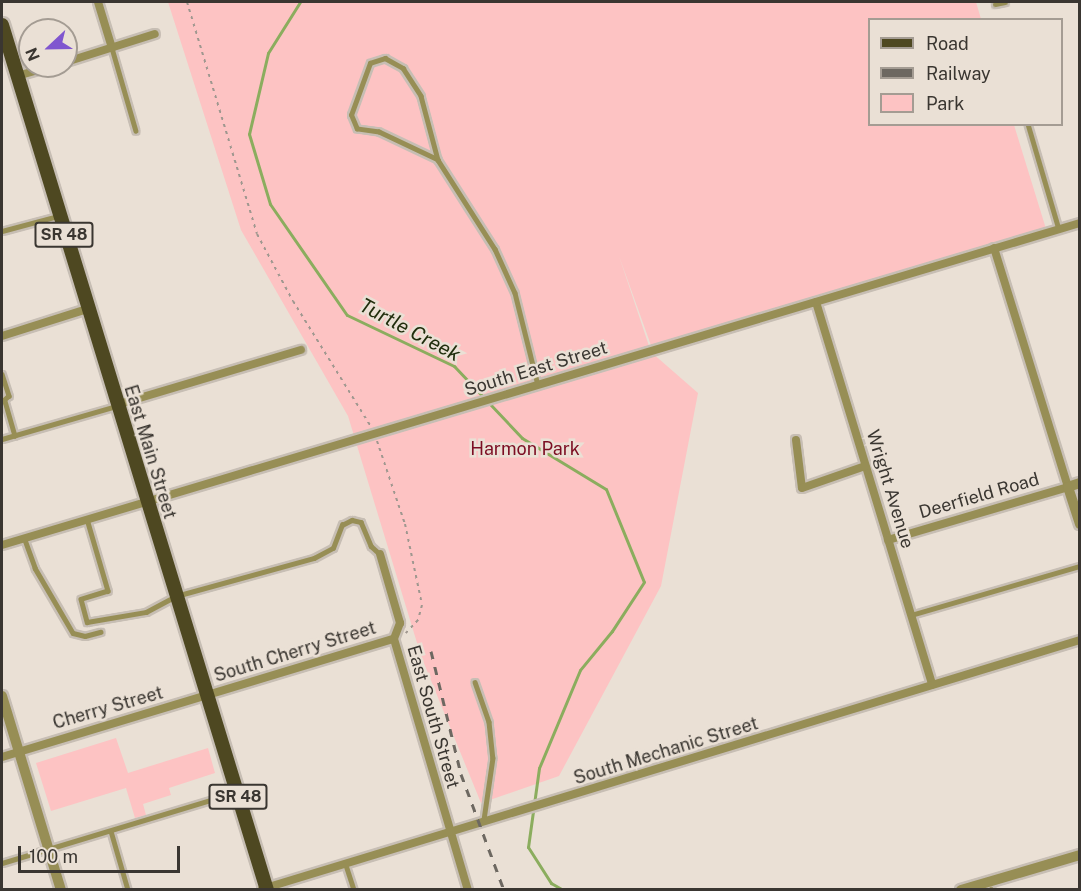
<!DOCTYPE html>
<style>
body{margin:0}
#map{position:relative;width:1081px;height:891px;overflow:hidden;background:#eae0d5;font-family:"Public Sans",sans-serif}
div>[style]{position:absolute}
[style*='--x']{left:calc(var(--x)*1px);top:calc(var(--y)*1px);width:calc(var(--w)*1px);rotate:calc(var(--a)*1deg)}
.green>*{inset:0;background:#fdc3c3}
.stream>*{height:3px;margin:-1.5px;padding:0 1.5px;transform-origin:1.5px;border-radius:1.5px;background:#8bad5e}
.path>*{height:2px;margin-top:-1px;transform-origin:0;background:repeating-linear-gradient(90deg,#9f978f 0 3px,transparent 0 7.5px)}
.roads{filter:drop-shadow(2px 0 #c7beb4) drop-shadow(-2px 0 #c7beb4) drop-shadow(0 2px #c7beb4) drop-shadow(0 -2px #c7beb4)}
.service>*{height:4.5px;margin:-2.25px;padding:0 2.25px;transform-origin:2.25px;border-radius:2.25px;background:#978e55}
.minor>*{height:8px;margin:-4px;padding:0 4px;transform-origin:4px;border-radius:4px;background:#978e55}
.tertiary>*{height:10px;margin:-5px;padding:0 5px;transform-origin:5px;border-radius:5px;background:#978e55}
.primary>*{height:14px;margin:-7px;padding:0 7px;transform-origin:7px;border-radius:7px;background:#4e4821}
.rail>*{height:3px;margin-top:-1.5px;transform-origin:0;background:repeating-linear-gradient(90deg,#6d6861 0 8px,transparent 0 16px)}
span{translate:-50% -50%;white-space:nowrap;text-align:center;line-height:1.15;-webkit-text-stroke:5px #eae0d5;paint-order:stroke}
.shield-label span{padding:2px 4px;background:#eae0d5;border:2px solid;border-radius:4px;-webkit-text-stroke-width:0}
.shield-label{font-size:16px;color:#3a3631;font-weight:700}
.street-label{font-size:18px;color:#3a3631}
.park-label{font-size:18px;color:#7c0e23}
.water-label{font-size:20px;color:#212e0d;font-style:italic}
.frame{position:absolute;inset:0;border:3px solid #3a3631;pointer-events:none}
.legend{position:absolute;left:868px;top:18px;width:195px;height:108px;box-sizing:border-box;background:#eae0d5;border:2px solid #a49c93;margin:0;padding:8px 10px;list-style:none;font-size:18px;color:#3a3631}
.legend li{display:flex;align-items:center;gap:12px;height:30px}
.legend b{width:30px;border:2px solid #a49c93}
.north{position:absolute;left:18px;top:18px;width:60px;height:60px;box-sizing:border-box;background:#eae0d5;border:2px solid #a49c93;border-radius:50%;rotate:248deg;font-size:16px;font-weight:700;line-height:24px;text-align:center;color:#3a3631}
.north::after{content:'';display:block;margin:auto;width:21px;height:27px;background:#8056cf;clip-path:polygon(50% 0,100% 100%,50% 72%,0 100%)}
.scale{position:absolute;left:18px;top:846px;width:162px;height:27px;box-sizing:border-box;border:3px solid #3a3631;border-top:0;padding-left:8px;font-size:18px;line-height:21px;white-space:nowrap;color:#3a3631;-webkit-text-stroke:4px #eae0d5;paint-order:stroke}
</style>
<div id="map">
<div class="green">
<div style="clip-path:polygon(168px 2px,976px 2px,981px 19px,870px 20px,870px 124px,1014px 125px,1047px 232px,653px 351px,619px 256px,651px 352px,698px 393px,661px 586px,559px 776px,481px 803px,421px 656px,348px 416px,241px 230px)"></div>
<div style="clip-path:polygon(116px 738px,128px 773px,208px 748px,215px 773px,169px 788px,171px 795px,143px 804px,146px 815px,135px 818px,126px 788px,51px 811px,36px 763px)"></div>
</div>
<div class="stream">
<div style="--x:300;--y:2;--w:60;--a:122.1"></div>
<div style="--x:268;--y:53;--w:83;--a:103.2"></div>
<div style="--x:249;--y:134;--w:73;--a:73.3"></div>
<div style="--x:270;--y:204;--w:135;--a:55.3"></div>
<div style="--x:347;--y:315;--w:119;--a:25.5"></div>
<div style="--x:454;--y:366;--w:99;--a:46.6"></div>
<div style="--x:522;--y:438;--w:98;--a:31.3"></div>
<div style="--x:606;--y:489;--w:100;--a:67.8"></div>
<div style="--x:644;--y:582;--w:59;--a:123.1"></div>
<div style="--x:612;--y:631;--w:50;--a:129.4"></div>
<div style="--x:580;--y:670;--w:106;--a:112.7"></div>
<div style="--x:539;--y:768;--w:80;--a:97.9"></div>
<div style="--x:528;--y:847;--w:43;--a:57.4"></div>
<div style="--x:551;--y:883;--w:14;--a:30"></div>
</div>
<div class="path">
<div style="--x:187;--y:2;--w:242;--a:73.2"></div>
<div style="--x:257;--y:234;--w:76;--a:61.8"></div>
<div style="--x:293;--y:301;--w:146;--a:58.2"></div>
<div style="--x:377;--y:441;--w:88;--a:71.4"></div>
<div style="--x:405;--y:524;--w:83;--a:78.1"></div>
<div style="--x:422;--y:605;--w:16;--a:105"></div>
<div style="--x:418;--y:620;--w:18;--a:133"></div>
</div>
<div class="roads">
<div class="service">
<div style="--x:995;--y:4;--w:10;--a:-11"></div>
<div style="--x:112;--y:48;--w:86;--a:73.9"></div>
<div style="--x:1028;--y:124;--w:109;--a:73.6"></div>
<div style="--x:438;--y:160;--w:65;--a:-154.6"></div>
<div style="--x:379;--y:132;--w:22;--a:-172"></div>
<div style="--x:357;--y:129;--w:15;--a:-113"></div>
<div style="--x:351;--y:115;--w:55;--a:-69.9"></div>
<div style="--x:370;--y:63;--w:16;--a:-18"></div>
<div style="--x:385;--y:58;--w:21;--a:29"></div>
<div style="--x:403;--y:68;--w:33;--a:57"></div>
<div style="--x:421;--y:96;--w:66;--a:75.1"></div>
<div style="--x:438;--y:160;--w:106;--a:57.4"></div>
<div style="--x:495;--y:249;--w:48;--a:65.6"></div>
<div style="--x:515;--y:293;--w:95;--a:76"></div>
<div style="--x:2;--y:231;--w:58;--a:-15"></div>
<div style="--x:2;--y:374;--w:23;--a:72"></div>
<div style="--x:9;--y:396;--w:9;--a:139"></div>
<div style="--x:5;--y:401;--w:36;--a:74"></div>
<div style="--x:2;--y:439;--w:119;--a:-16.1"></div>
<div style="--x:87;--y:519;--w:75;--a:73.7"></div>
<div style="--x:108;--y:591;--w:28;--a:163"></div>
<div style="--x:81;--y:599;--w:24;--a:75"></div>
<div style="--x:87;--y:622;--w:60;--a:-9.6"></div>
<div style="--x:146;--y:612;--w:34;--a:-28"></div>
<div style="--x:176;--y:596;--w:143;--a:-15.4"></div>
<div style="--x:314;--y:558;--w:21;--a:-28"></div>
<div style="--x:333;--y:548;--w:25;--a:-69"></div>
<div style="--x:342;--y:525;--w:11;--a:-27"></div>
<div style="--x:352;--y:520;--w:9;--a:13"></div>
<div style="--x:361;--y:522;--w:26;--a:67"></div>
<div style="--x:371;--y:546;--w:12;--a:42"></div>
<div style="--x:24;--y:537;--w:33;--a:70"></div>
<div style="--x:35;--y:568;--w:75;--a:59.7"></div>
<div style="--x:73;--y:633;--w:12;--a:14"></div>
<div style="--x:85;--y:636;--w:16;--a:-15"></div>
<div style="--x:911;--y:615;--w:176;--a:-16.2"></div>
<div style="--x:475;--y:682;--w:42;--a:70.7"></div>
<div style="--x:489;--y:722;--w:36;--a:84"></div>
<div style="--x:493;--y:758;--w:63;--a:98.3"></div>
<div style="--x:111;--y:831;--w:61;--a:73.9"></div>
<div style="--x:2;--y:863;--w:242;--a:-16.8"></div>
<div style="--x:346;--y:865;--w:26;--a:72"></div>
<div style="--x:991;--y:889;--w:1;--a:45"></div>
</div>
<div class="minor">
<div style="--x:98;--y:2;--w:48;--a:73.1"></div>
<div style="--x:66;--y:62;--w:93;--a:-17.5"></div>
<div style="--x:17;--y:76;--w:36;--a:-16"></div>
<div style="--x:816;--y:302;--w:400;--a:73.1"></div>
<div style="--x:2;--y:336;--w:89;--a:-17.6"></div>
<div style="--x:116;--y:405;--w:193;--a:-16.6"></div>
<div style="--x:796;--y:440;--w:48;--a:82.9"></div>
<div style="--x:802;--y:488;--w:67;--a:-19.2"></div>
<div style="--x:888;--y:540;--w:188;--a:-16.4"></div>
<div style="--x:1068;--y:487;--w:250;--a:-107.2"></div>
<div style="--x:2;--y:545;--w:1125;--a:-16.63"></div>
<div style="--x:380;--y:554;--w:72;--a:73.8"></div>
<div style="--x:400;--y:623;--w:17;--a:111"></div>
<div style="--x:394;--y:639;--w:262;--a:73.6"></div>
<div style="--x:2;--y:757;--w:409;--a:-16.8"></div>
<div style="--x:262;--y:889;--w:855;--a:-16.93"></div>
</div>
<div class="tertiary">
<div style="--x:1080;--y:483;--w:13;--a:162"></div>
<div style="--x:1068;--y:487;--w:39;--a:72"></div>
<div style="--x:2;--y:696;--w:203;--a:73.1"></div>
<div style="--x:961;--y:890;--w:124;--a:-16.4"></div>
</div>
<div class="primary">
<div style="--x:2;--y:25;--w:905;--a:72.97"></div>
</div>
</div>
<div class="rail">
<div style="--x:431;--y:651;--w:127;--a:76.3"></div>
<div style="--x:461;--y:774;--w:124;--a:69.7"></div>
</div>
<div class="shield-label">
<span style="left:64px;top:235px">SR 48</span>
<span style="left:238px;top:797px">SR 48</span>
</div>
<div class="street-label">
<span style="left:536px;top:369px;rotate:-17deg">South East Street</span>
<span style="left:150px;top:452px;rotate:73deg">East Main Street</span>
<span style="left:890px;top:489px;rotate:73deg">Wright Avenue</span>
<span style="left:979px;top:496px;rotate:-16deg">Deerfield Road</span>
<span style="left:295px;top:652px;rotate:-17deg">South Cherry Street</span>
<span style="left:108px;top:708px;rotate:-16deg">Cherry Street</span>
<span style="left:433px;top:717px;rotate:74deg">East South Street</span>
<span style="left:666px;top:751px;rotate:-17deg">South Mechanic Street</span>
</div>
<div class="park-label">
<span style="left:525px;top:449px">Harmon Park</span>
</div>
<div class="water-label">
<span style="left:410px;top:330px;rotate:28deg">Turtle Creek</span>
</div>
<div class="frame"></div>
<ul class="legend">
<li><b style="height:8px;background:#4e4821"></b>Road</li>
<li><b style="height:8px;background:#6d6861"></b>Railway</li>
<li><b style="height:16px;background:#fdc3c3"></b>Park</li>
</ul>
<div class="north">N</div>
<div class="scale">100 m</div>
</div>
